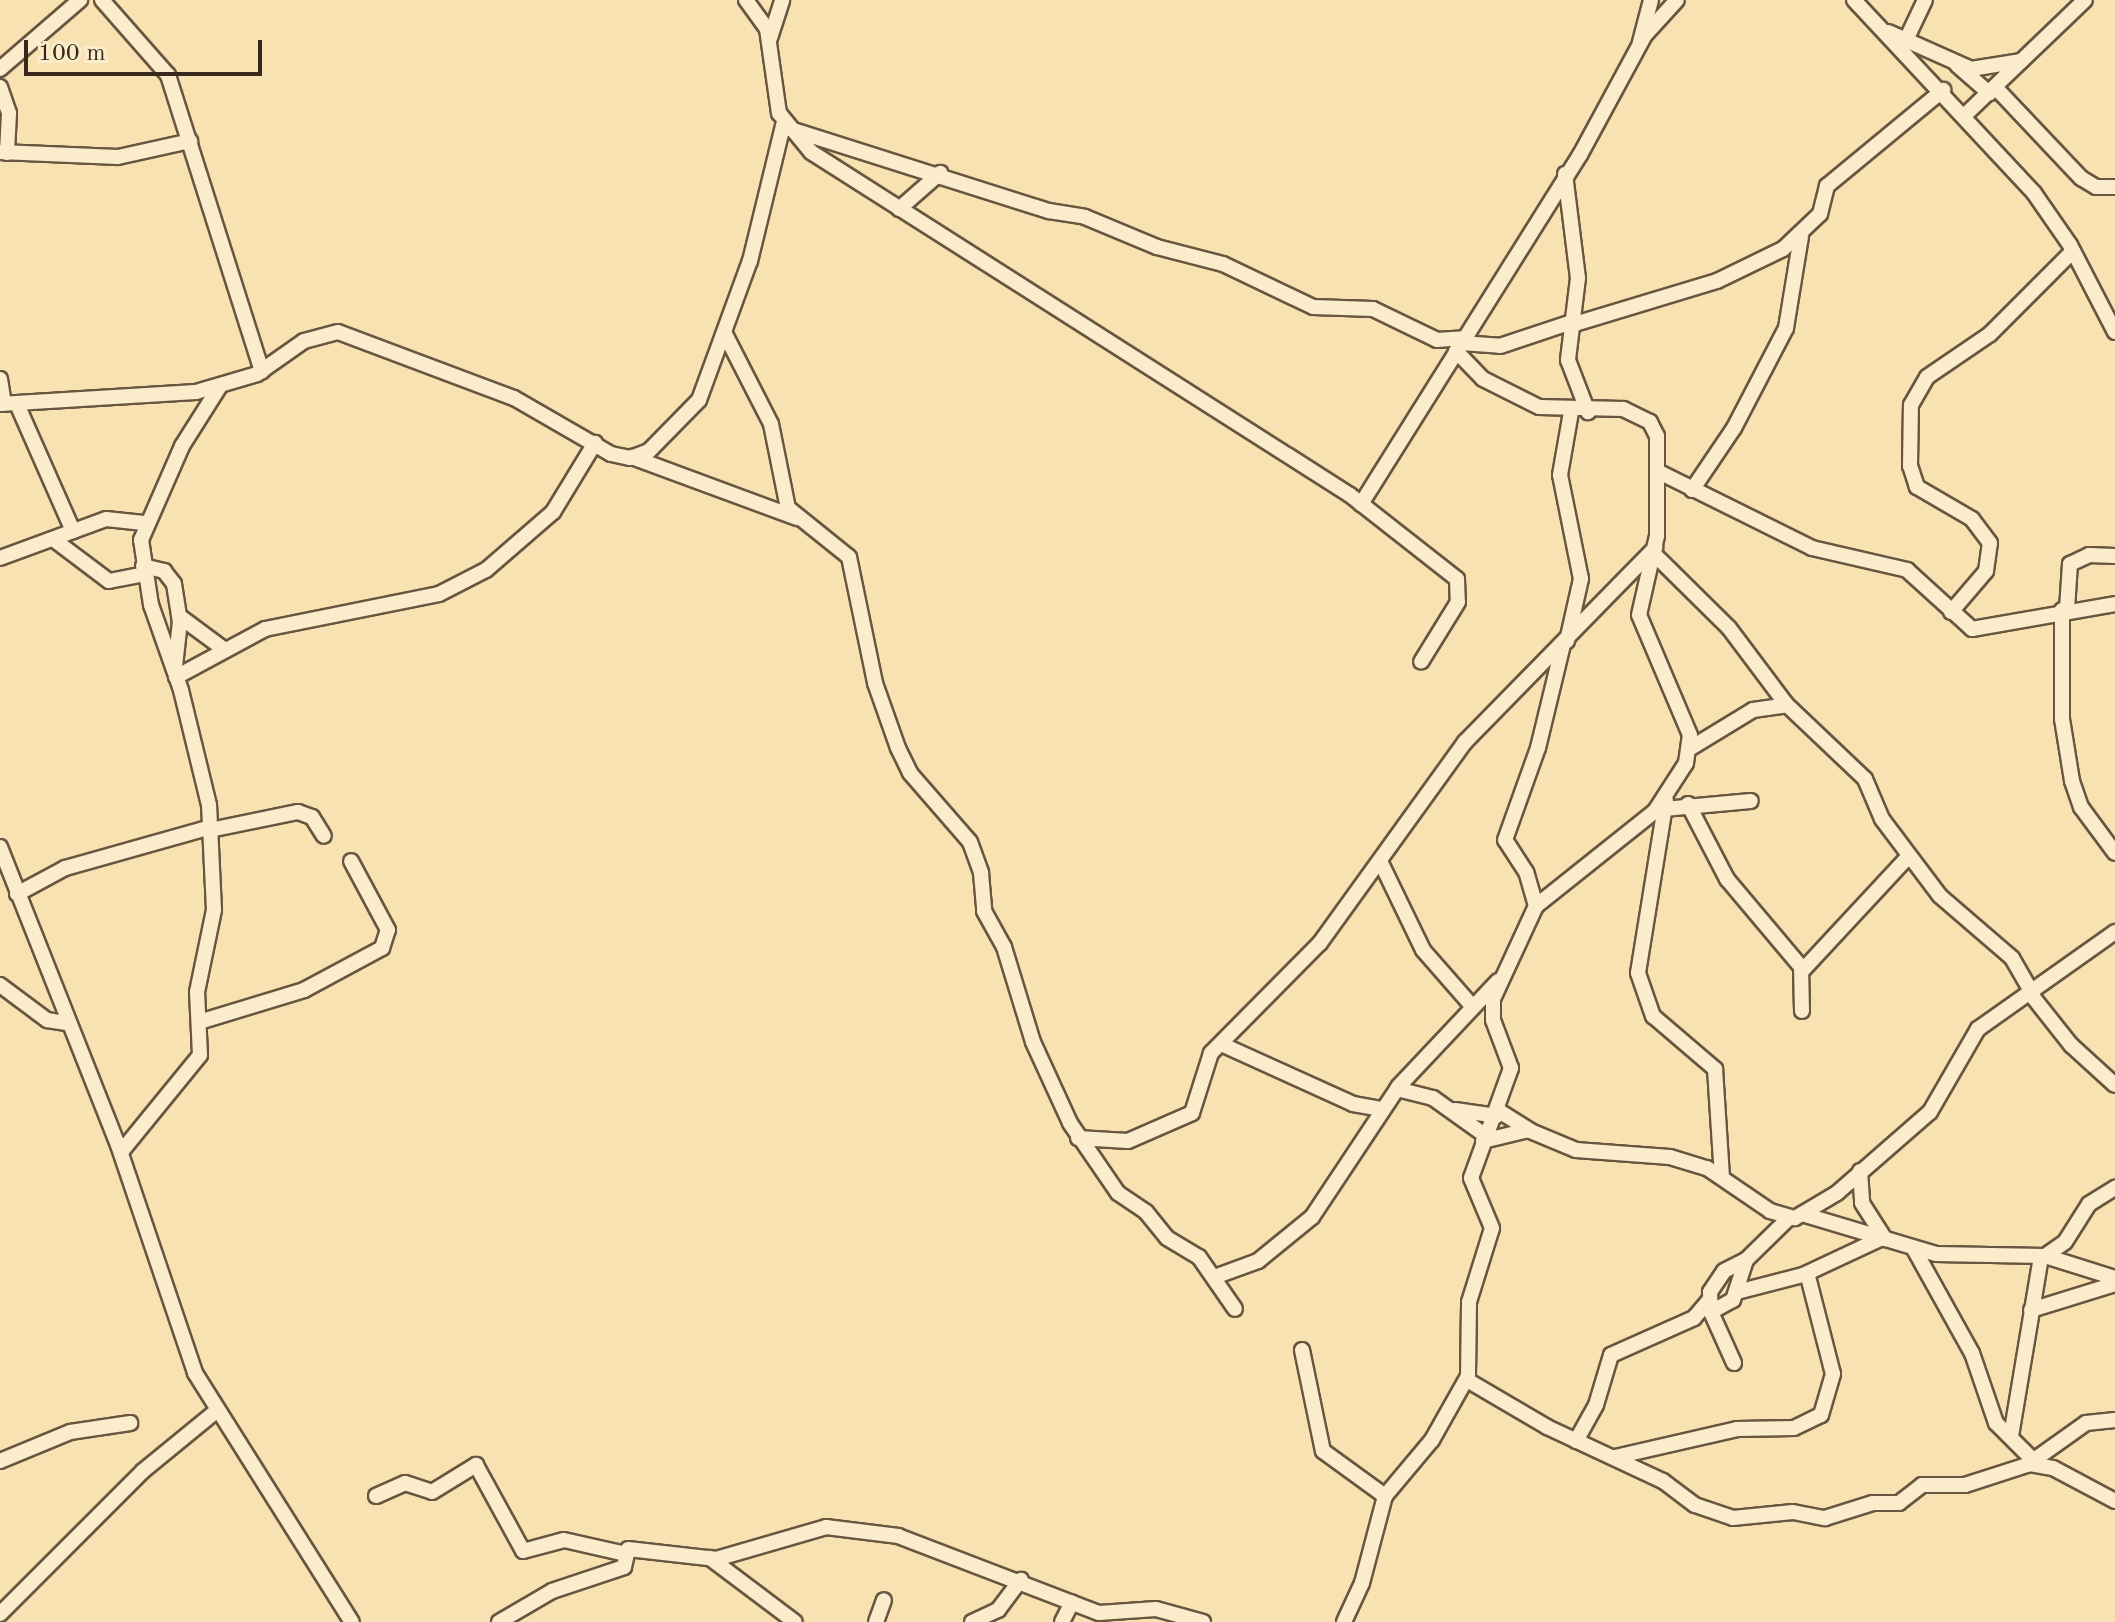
<!DOCTYPE html>
<style>
body{margin:0}
#map{position:relative;width:2115px;height:1622px;overflow:hidden;background:#f9e2b1;font-family:"Old Standard TT",serif}
div>[style]{position:absolute}
[style*='--x']{left:calc(var(--x)*1px);top:calc(var(--y)*1px);width:calc(var(--w)*1px);rotate:calc(var(--a)*1deg)}
.roads{filter:drop-shadow(2px 0 #685640) drop-shadow(-2px 0 #685640) drop-shadow(0 2px #685640) drop-shadow(0 -2px #685640)}
.street>*{height:14px;margin:-7px;padding:0 7px;transform-origin:7px;border-radius:7px;background:#fbeccc}
span{translate:-50% -50%;white-space:nowrap;text-align:center;line-height:1.15;-webkit-text-stroke:7px #fbeccc;paint-order:stroke}
.scale{position:absolute;left:24px;top:40px;width:238px;height:36px;box-sizing:border-box;border:4px solid #37281b;border-top:0;padding-left:10px;font-size:24px;line-height:28px;white-space:nowrap;color:#37281b;-webkit-text-stroke:6px #fbeccc;paint-order:stroke}
</style>
<div id="map">
<div class="roads">
<div class="street">
<div style="--x:102;--y:0;--w:100;--a:48.7"></div>
<div style="--x:168;--y:75;--w:311;--a:72.4"></div>
<div style="--x:746;--y:0;--w:36;--a:54"></div>
<div style="--x:767;--y:29;--w:85;--a:81.9"></div>
<div style="--x:779;--y:113;--w:50;--a:50.6"></div>
<div style="--x:811;--y:152;--w:639;--a:32.47"></div>
<div style="--x:1350;--y:495;--w:136;--a:38.1"></div>
<div style="--x:1457;--y:579;--w:23;--a:88"></div>
<div style="--x:1458;--y:602;--w:70;--a:121.7"></div>
<div style="--x:1854;--y:0;--w:264;--a:47"></div>
<div style="--x:2034;--y:193;--w:63;--a:55.3"></div>
<div style="--x:2070;--y:245;--w:98;--a:62.7"></div>
<div style="--x:1888;--y:32;--w:91;--a:24"></div>
<div style="--x:1971;--y:69;--w:51;--a:-9.1"></div>
<div style="--x:770;--y:38;--w:40;--a:-72"></div>
<div style="--x:1907;--y:38;--w:42;--a:-64.7"></div>
<div style="--x:1640;--y:42;--w:43;--a:-75.3"></div>
<div style="--x:1957;--y:65;--w:43;--a:41.2"></div>
<div style="--x:0;--y:69;--w:106;--a:-40.8"></div>
<div style="--x:0;--y:87;--w:28;--a:71"></div>
<div style="--x:9;--y:113;--w:40;--a:92.9"></div>
<div style="--x:1995;--y:87;--w:125;--a:46.6"></div>
<div style="--x:2081;--y:178;--w:17;--a:31"></div>
<div style="--x:2096;--y:187;--w:19;--a:0"></div>
<div style="--x:1965;--y:115;--w:166;--a:-43.8"></div>
<div style="--x:790;--y:129;--w:272;--a:17.6"></div>
<div style="--x:1049;--y:211;--w:36;--a:9"></div>
<div style="--x:1085;--y:217;--w:78;--a:22.6"></div>
<div style="--x:1157;--y:247;--w:68;--a:14.4"></div>
<div style="--x:1223;--y:264;--w:100;--a:25.5"></div>
<div style="--x:1313;--y:307;--w:60;--a:1.9"></div>
<div style="--x:1373;--y:309;--w:71;--a:25.8"></div>
<div style="--x:1437;--y:340;--w:27;--a:-4"></div>
<div style="--x:0;--y:152;--w:118;--a:2.4"></div>
<div style="--x:118;--y:157;--w:74;--a:-12.5"></div>
<div style="--x:1565;--y:174;--w:105;--a:82.9"></div>
<div style="--x:1578;--y:278;--w:83;--a:97"></div>
<div style="--x:1568;--y:360;--w:56;--a:69"></div>
<div style="--x:899;--y:209;--w:55;--a:-41.3"></div>
<div style="--x:1568;--y:326;--w:156;--a:-16.8"></div>
<div style="--x:1717;--y:281;--w:73;--a:-25.9"></div>
<div style="--x:1783;--y:249;--w:51;--a:-43.4"></div>
<div style="--x:1820;--y:214;--w:29;--a:-76"></div>
<div style="--x:1827;--y:186;--w:151;--a:-39.6"></div>
<div style="--x:725;--y:334;--w:101;--a:62.9"></div>
<div style="--x:771;--y:424;--w:86;--a:78.6"></div>
<div style="--x:788;--y:508;--w:78;--a:38.8"></div>
<div style="--x:849;--y:557;--w:129;--a:78.3"></div>
<div style="--x:875;--y:683;--w:69;--a:70.5"></div>
<div style="--x:898;--y:748;--w:28;--a:64"></div>
<div style="--x:910;--y:773;--w:91;--a:49"></div>
<div style="--x:970;--y:842;--w:33;--a:70"></div>
<div style="--x:981;--y:873;--w:38;--a:85"></div>
<div style="--x:984;--y:911;--w:41;--a:60.9"></div>
<div style="--x:1004;--y:947;--w:99;--a:73"></div>
<div style="--x:1033;--y:1042;--w:89;--a:65.4"></div>
<div style="--x:1070;--y:1123;--w:85;--a:55.6"></div>
<div style="--x:1118;--y:1193;--w:34;--a:34"></div>
<div style="--x:1146;--y:1212;--w:33;--a:51"></div>
<div style="--x:1167;--y:1238;--w:37;--a:31"></div>
<div style="--x:1199;--y:1257;--w:63;--a:55.3"></div>
<div style="--x:1461;--y:343;--w:39;--a:4"></div>
<div style="--x:1500;--y:346;--w:73;--a:-18.4"></div>
<div style="--x:0;--y:379;--w:25;--a:81"></div>
<div style="--x:0;--y:404;--w:196;--a:-3.5"></div>
<div style="--x:196;--y:392;--w:64;--a:-16.4"></div>
<div style="--x:257;--y:374;--w:57;--a:-35.1"></div>
<div style="--x:304;--y:341;--w:35;--a:-15"></div>
<div style="--x:338;--y:332;--w:188;--a:20.6"></div>
<div style="--x:514;--y:398;--w:112;--a:30"></div>
<div style="--x:611;--y:454;--w:19;--a:12"></div>
<div style="--x:630;--y:458;--w:20;--a:-20"></div>
<div style="--x:649;--y:451;--w:71;--a:-45.6"></div>
<div style="--x:699;--y:400;--w:148;--a:-69.9"></div>
<div style="--x:750;--y:261;--w:144;--a:-76.3"></div>
<div style="--x:17;--y:404;--w:139;--a:66.2"></div>
<div style="--x:632;--y:457;--w:176;--a:20.3"></div>
<div style="--x:1659;--y:472;--w:171;--a:26.4"></div>
<div style="--x:1812;--y:548;--w:98;--a:13"></div>
<div style="--x:1907;--y:570;--w:88;--a:42.2"></div>
<div style="--x:1972;--y:629;--w:145;--a:-9.9"></div>
<div style="--x:1692;--y:490;--w:75;--a:-55.9"></div>
<div style="--x:1734;--y:428;--w:113;--a:-62.5"></div>
<div style="--x:1786;--y:328;--w:93;--a:-80.7"></div>
<div style="--x:1361;--y:504;--w:412;--a:-57.9"></div>
<div style="--x:1580;--y:155;--w:136;--a:-61.6"></div>
<div style="--x:1645;--y:35;--w:47;--a:-47.6"></div>
<div style="--x:53;--y:539;--w:70;--a:36.9"></div>
<div style="--x:109;--y:581;--w:36;--a:-11"></div>
<div style="--x:1654;--y:554;--w:105;--a:44.6"></div>
<div style="--x:1729;--y:628;--w:95;--a:53.1"></div>
<div style="--x:1786;--y:704;--w:109;--a:43.5"></div>
<div style="--x:1865;--y:779;--w:43;--a:67"></div>
<div style="--x:1882;--y:819;--w:96;--a:53"></div>
<div style="--x:1940;--y:896;--w:95;--a:40.7"></div>
<div style="--x:2012;--y:958;--w:38;--a:60"></div>
<div style="--x:0;--y:558;--w:113;--a:-20.2"></div>
<div style="--x:106;--y:519;--w:38;--a:6"></div>
<div style="--x:143;--y:566;--w:22;--a:13"></div>
<div style="--x:164;--y:571;--w:16;--a:52"></div>
<div style="--x:174;--y:584;--w:37;--a:81"></div>
<div style="--x:180;--y:621;--w:45;--a:96.3"></div>
<div style="--x:2067;--y:609;--w:45;--a:-86.2"></div>
<div style="--x:2070;--y:564;--w:21;--a:-25"></div>
<div style="--x:2089;--y:555;--w:26;--a:2"></div>
<div style="--x:2062;--y:610;--w:109;--a:90"></div>
<div style="--x:2062;--y:719;--w:63;--a:80.8"></div>
<div style="--x:2072;--y:781;--w:28;--a:71"></div>
<div style="--x:2081;--y:807;--w:57;--a:53.5"></div>
<div style="--x:1951;--y:612;--w:54;--a:-49.5"></div>
<div style="--x:1986;--y:571;--w:28;--a:-82"></div>
<div style="--x:1990;--y:543;--w:30;--a:-127"></div>
<div style="--x:1972;--y:519;--w:64;--a:-149.8"></div>
<div style="--x:1917;--y:487;--w:22;--a:-108"></div>
<div style="--x:1910;--y:466;--w:61;--a:-89.1"></div>
<div style="--x:1911;--y:405;--w:32;--a:-60"></div>
<div style="--x:1927;--y:377;--w:76;--a:-34.3"></div>
<div style="--x:1990;--y:334;--w:117;--a:-45"></div>
<div style="--x:179;--y:616;--w:57;--a:36.5"></div>
<div style="--x:1567;--y:641;--w:64;--a:-77.3"></div>
<div style="--x:1581;--y:579;--w:106;--a:-101.4"></div>
<div style="--x:1560;--y:475;--w:64;--a:-80.1"></div>
<div style="--x:176;--y:677;--w:101;--a:-28.3"></div>
<div style="--x:265;--y:629;--w:177;--a:-11.4"></div>
<div style="--x:439;--y:594;--w:53;--a:-27.1"></div>
<div style="--x:486;--y:570;--w:89;--a:-40.9"></div>
<div style="--x:553;--y:512;--w:81;--a:-58.7"></div>
<div style="--x:1689;--y:749;--w:75;--a:-31.4"></div>
<div style="--x:1753;--y:710;--w:34;--a:-8"></div>
<div style="--x:1666;--y:800;--w:175;--a:99.2"></div>
<div style="--x:1638;--y:973;--w:46;--a:70.8"></div>
<div style="--x:1653;--y:1016;--w:82;--a:40.5"></div>
<div style="--x:1715;--y:1069;--w:107;--a:86.3"></div>
<div style="--x:1688;--y:804;--w:85;--a:62.5"></div>
<div style="--x:1727;--y:879;--w:115;--a:49.9"></div>
<div style="--x:1801;--y:967;--w:44;--a:88.7"></div>
<div style="--x:1664;--y:809;--w:87;--a:-5.3"></div>
<div style="--x:210;--y:830;--w:90;--a:-11.6"></div>
<div style="--x:298;--y:812;--w:15;--a:20"></div>
<div style="--x:312;--y:817;--w:22;--a:58"></div>
<div style="--x:0;--y:847;--w:321;--a:68.4"></div>
<div style="--x:118;--y:1145;--w:241;--a:71.3"></div>
<div style="--x:195;--y:1373;--w:294;--a:57.8"></div>
<div style="--x:1382;--y:865;--w:94;--a:64.2"></div>
<div style="--x:1423;--y:950;--w:74;--a:48.8"></div>
<div style="--x:17;--y:894;--w:55;--a:-28.4"></div>
<div style="--x:65;--y:868;--w:152;--a:-15.7"></div>
<div style="--x:1536;--y:906;--w:35;--a:-106"></div>
<div style="--x:1526;--y:872;--w:38;--a:-123"></div>
<div style="--x:1505;--y:840;--w:98;--a:-70.3"></div>
<div style="--x:1538;--y:748;--w:106;--a:-76.4"></div>
<div style="--x:1802;--y:971;--w:157;--a:-47.1"></div>
<div style="--x:0;--y:985;--w:59;--a:36.7"></div>
<div style="--x:47;--y:1020;--w:18;--a:9"></div>
<div style="--x:2029;--y:992;--w:68;--a:51.6"></div>
<div style="--x:2071;--y:1045;--w:59;--a:42.3"></div>
<div style="--x:199;--y:1022;--w:110;--a:-16.9"></div>
<div style="--x:304;--y:990;--w:89;--a:-28.3"></div>
<div style="--x:382;--y:948;--w:19;--a:-72"></div>
<div style="--x:388;--y:930;--w:78;--a:-118.2"></div>
<div style="--x:1221;--y:1044;--w:145;--a:24.4"></div>
<div style="--x:1353;--y:1104;--w:28;--a:10"></div>
<div style="--x:1397;--y:1089;--w:37;--a:14"></div>
<div style="--x:1433;--y:1098;--w:65;--a:35.6"></div>
<div style="--x:1455;--y:1110;--w:42;--a:8.1"></div>
<div style="--x:1499;--y:1111;--w:38;--a:32"></div>
<div style="--x:1078;--y:1138;--w:50;--a:3.4"></div>
<div style="--x:1128;--y:1141;--w:70;--a:-23.6"></div>
<div style="--x:1192;--y:1113;--w:63;--a:-72.4"></div>
<div style="--x:1211;--y:1053;--w:155;--a:-45.3"></div>
<div style="--x:1320;--y:943;--w:248;--a:-54.2"></div>
<div style="--x:1465;--y:742;--w:272;--a:-45.6"></div>
<div style="--x:1483;--y:1141;--w:46;--a:-13.7"></div>
<div style="--x:1528;--y:1130;--w:52;--a:22.6"></div>
<div style="--x:1576;--y:1150;--w:94;--a:4.3"></div>
<div style="--x:1670;--y:1157;--w:39;--a:17"></div>
<div style="--x:1707;--y:1168;--w:76;--a:34.3"></div>
<div style="--x:1770;--y:1211;--w:26;--a:16"></div>
<div style="--x:1795;--y:1218;--w:49;--a:-30.8"></div>
<div style="--x:1837;--y:1193;--w:123;--a:-41.1"></div>
<div style="--x:1930;--y:1112;--w:96;--a:-60"></div>
<div style="--x:1978;--y:1029;--w:168;--a:-35.3"></div>
<div style="--x:121;--y:1152;--w:125;--a:-50.8"></div>
<div style="--x:200;--y:1055;--w:63;--a:-92.7"></div>
<div style="--x:197;--y:992;--w:84;--a:-78.3"></div>
<div style="--x:214;--y:910;--w:105;--a:-92.7"></div>
<div style="--x:209;--y:805;--w:118;--a:-103.7"></div>
<div style="--x:181;--y:690;--w:90;--a:-109.4"></div>
<div style="--x:151;--y:605;--w:66;--a:-98.7"></div>
<div style="--x:141;--y:540;--w:103;--a:-66.4"></div>
<div style="--x:182;--y:446;--w:71;--a:-57.7"></div>
<div style="--x:1860;--y:1171;--w:32;--a:86"></div>
<div style="--x:1862;--y:1203;--w:43;--a:57.4"></div>
<div style="--x:1802;--y:1214;--w:140;--a:16.6"></div>
<div style="--x:1936;--y:1254;--w:109;--a:1.1"></div>
<div style="--x:2045;--y:1256;--w:24;--a:-35"></div>
<div style="--x:2065;--y:1242;--w:45;--a:-57.7"></div>
<div style="--x:2089;--y:1204;--w:31;--a:-32"></div>
<div style="--x:1914;--y:1249;--w:119;--a:60.9"></div>
<div style="--x:1972;--y:1353;--w:74;--a:71.1"></div>
<div style="--x:1996;--y:1423;--w:52;--a:45"></div>
<div style="--x:2045;--y:1256;--w:73;--a:17.4"></div>
<div style="--x:1217;--y:1276;--w:44;--a:-20.1"></div>
<div style="--x:1258;--y:1261;--w:70;--a:-39.2"></div>
<div style="--x:1312;--y:1217;--w:157;--a:-56.4"></div>
<div style="--x:1399;--y:1086;--w:144;--a:-46.7"></div>
<div style="--x:1737;--y:1292;--w:68;--a:-14.4"></div>
<div style="--x:1803;--y:1275;--w:87;--a:-25.1"></div>
<div style="--x:2031;--y:1310;--w:88;--a:-17.2"></div>
<div style="--x:1711;--y:1312;--w:25;--a:-29"></div>
<div style="--x:1733;--y:1300;--w:42;--a:-72"></div>
<div style="--x:1302;--y:1350;--w:103;--a:78.3"></div>
<div style="--x:1323;--y:1451;--w:77;--a:36"></div>
<div style="--x:1385;--y:1496;--w:90;--a:104.8"></div>
<div style="--x:1362;--y:1583;--w:43;--a:114.8"></div>
<div style="--x:1734;--y:1363;--w:56;--a:-114.3"></div>
<div style="--x:1711;--y:1312;--w:20;--a:-93"></div>
<div style="--x:1710;--y:1292;--w:25;--a:-56"></div>
<div style="--x:1724;--y:1271;--w:25;--a:-27"></div>
<div style="--x:1746;--y:1260;--w:60;--a:-44.3"></div>
<div style="--x:1467;--y:1380;--w:93;--a:30.4"></div>
<div style="--x:1547;--y:1427;--w:128;--a:25"></div>
<div style="--x:1663;--y:1481;--w:40;--a:37"></div>
<div style="--x:1695;--y:1505;--w:40;--a:18.9"></div>
<div style="--x:1733;--y:1518;--w:60;--a:-5.7"></div>
<div style="--x:1793;--y:1512;--w:33;--a:11"></div>
<div style="--x:1825;--y:1518;--w:50;--a:-17.4"></div>
<div style="--x:1873;--y:1503;--w:26;--a:0"></div>
<div style="--x:1899;--y:1503;--w:29;--a:-38"></div>
<div style="--x:1922;--y:1485;--w:43;--a:0"></div>
<div style="--x:1965;--y:1485;--w:68;--a:-17.9"></div>
<div style="--x:2030;--y:1464;--w:23;--a:10"></div>
<div style="--x:2053;--y:1468;--w:70;--a:28"></div>
<div style="--x:2011;--y:1436;--w:182;--a:-80.5"></div>
<div style="--x:1576;--y:1441;--w:41;--a:-60.9"></div>
<div style="--x:1596;--y:1405;--w:52;--a:-73.3"></div>
<div style="--x:1611;--y:1355;--w:91;--a:-24"></div>
<div style="--x:1694;--y:1318;--w:23;--a:-50"></div>
<div style="--x:1615;--y:1457;--w:125;--a:-12.9"></div>
<div style="--x:1737;--y:1429;--w:57;--a:-1"></div>
<div style="--x:1794;--y:1428;--w:30;--a:-26"></div>
<div style="--x:1821;--y:1415;--w:43;--a:-73.7"></div>
<div style="--x:1833;--y:1374;--w:104;--a:-104.4"></div>
<div style="--x:0;--y:1461;--w:76;--a:-22.5"></div>
<div style="--x:70;--y:1432;--w:61;--a:-8.5"></div>
<div style="--x:2027;--y:1465;--w:72;--a:-35.4"></div>
<div style="--x:2086;--y:1423;--w:29;--a:-6"></div>
<div style="--x:376;--y:1496;--w:32;--a:-24"></div>
<div style="--x:405;--y:1483;--w:28;--a:18"></div>
<div style="--x:432;--y:1492;--w:52;--a:-31.5"></div>
<div style="--x:476;--y:1465;--w:98;--a:61.3"></div>
<div style="--x:523;--y:1551;--w:42;--a:-15"></div>
<div style="--x:564;--y:1540;--w:64;--a:12.7"></div>
<div style="--x:1385;--y:1496;--w:73;--a:-50"></div>
<div style="--x:1432;--y:1440;--w:73;--a:-60.6"></div>
<div style="--x:1468;--y:1376;--w:74;--a:-89.2"></div>
<div style="--x:1469;--y:1302;--w:77;--a:-72.7"></div>
<div style="--x:1492;--y:1228;--w:54;--a:-112.8"></div>
<div style="--x:1471;--y:1178;--w:117;--a:-70"></div>
<div style="--x:1511;--y:1068;--w:51;--a:-110.6"></div>
<div style="--x:1493;--y:1020;--w:21;--a:-90"></div>
<div style="--x:1493;--y:999;--w:102;--a:-65.2"></div>
<div style="--x:1536;--y:906;--w:152;--a:-38.6"></div>
<div style="--x:1655;--y:811;--w:57;--a:-57.1"></div>
<div style="--x:1686;--y:763;--w:28;--a:-82"></div>
<div style="--x:1690;--y:735;--w:130;--a:-113"></div>
<div style="--x:1639;--y:615;--w:81;--a:-77.2"></div>
<div style="--x:1657;--y:536;--w:100;--a:-90"></div>
<div style="--x:1657;--y:436;--w:16;--a:-117"></div>
<div style="--x:1650;--y:422;--w:30;--a:-154"></div>
<div style="--x:1623;--y:409;--w:84;--a:-178.6"></div>
<div style="--x:1539;--y:407;--w:63;--a:-153.4"></div>
<div style="--x:1483;--y:379;--w:39;--a:-134"></div>
<div style="--x:710;--y:1558;--w:106;--a:37"></div>
<div style="--x:0;--y:1614;--w:202;--a:-45"></div>
<div style="--x:143;--y:1471;--w:93;--a:-39.3"></div>
<div style="--x:499;--y:1622;--w:61;--a:-30.3"></div>
<div style="--x:552;--y:1591;--w:76;--a:-18.4"></div>
<div style="--x:624;--y:1567;--w:18;--a:-77"></div>
<div style="--x:628;--y:1549;--w:89;--a:6.5"></div>
<div style="--x:716;--y:1559;--w:115;--a:-16.2"></div>
<div style="--x:826;--y:1527;--w:73;--a:7.1"></div>
<div style="--x:898;--y:1536;--w:215;--a:21"></div>
<div style="--x:1099;--y:1613;--w:57;--a:-4"></div>
<div style="--x:1156;--y:1609;--w:49;--a:15.5"></div>
<div style="--x:876;--y:1622;--w:23;--a:-70"></div>
<div style="--x:972;--y:1622;--w:29;--a:-25"></div>
<div style="--x:998;--y:1610;--w:38;--a:-53"></div>
<div style="--x:1062;--y:1622;--w:22;--a:-63"></div>
</div>
</div>
<div class="scale">100 m</div>
</div>
